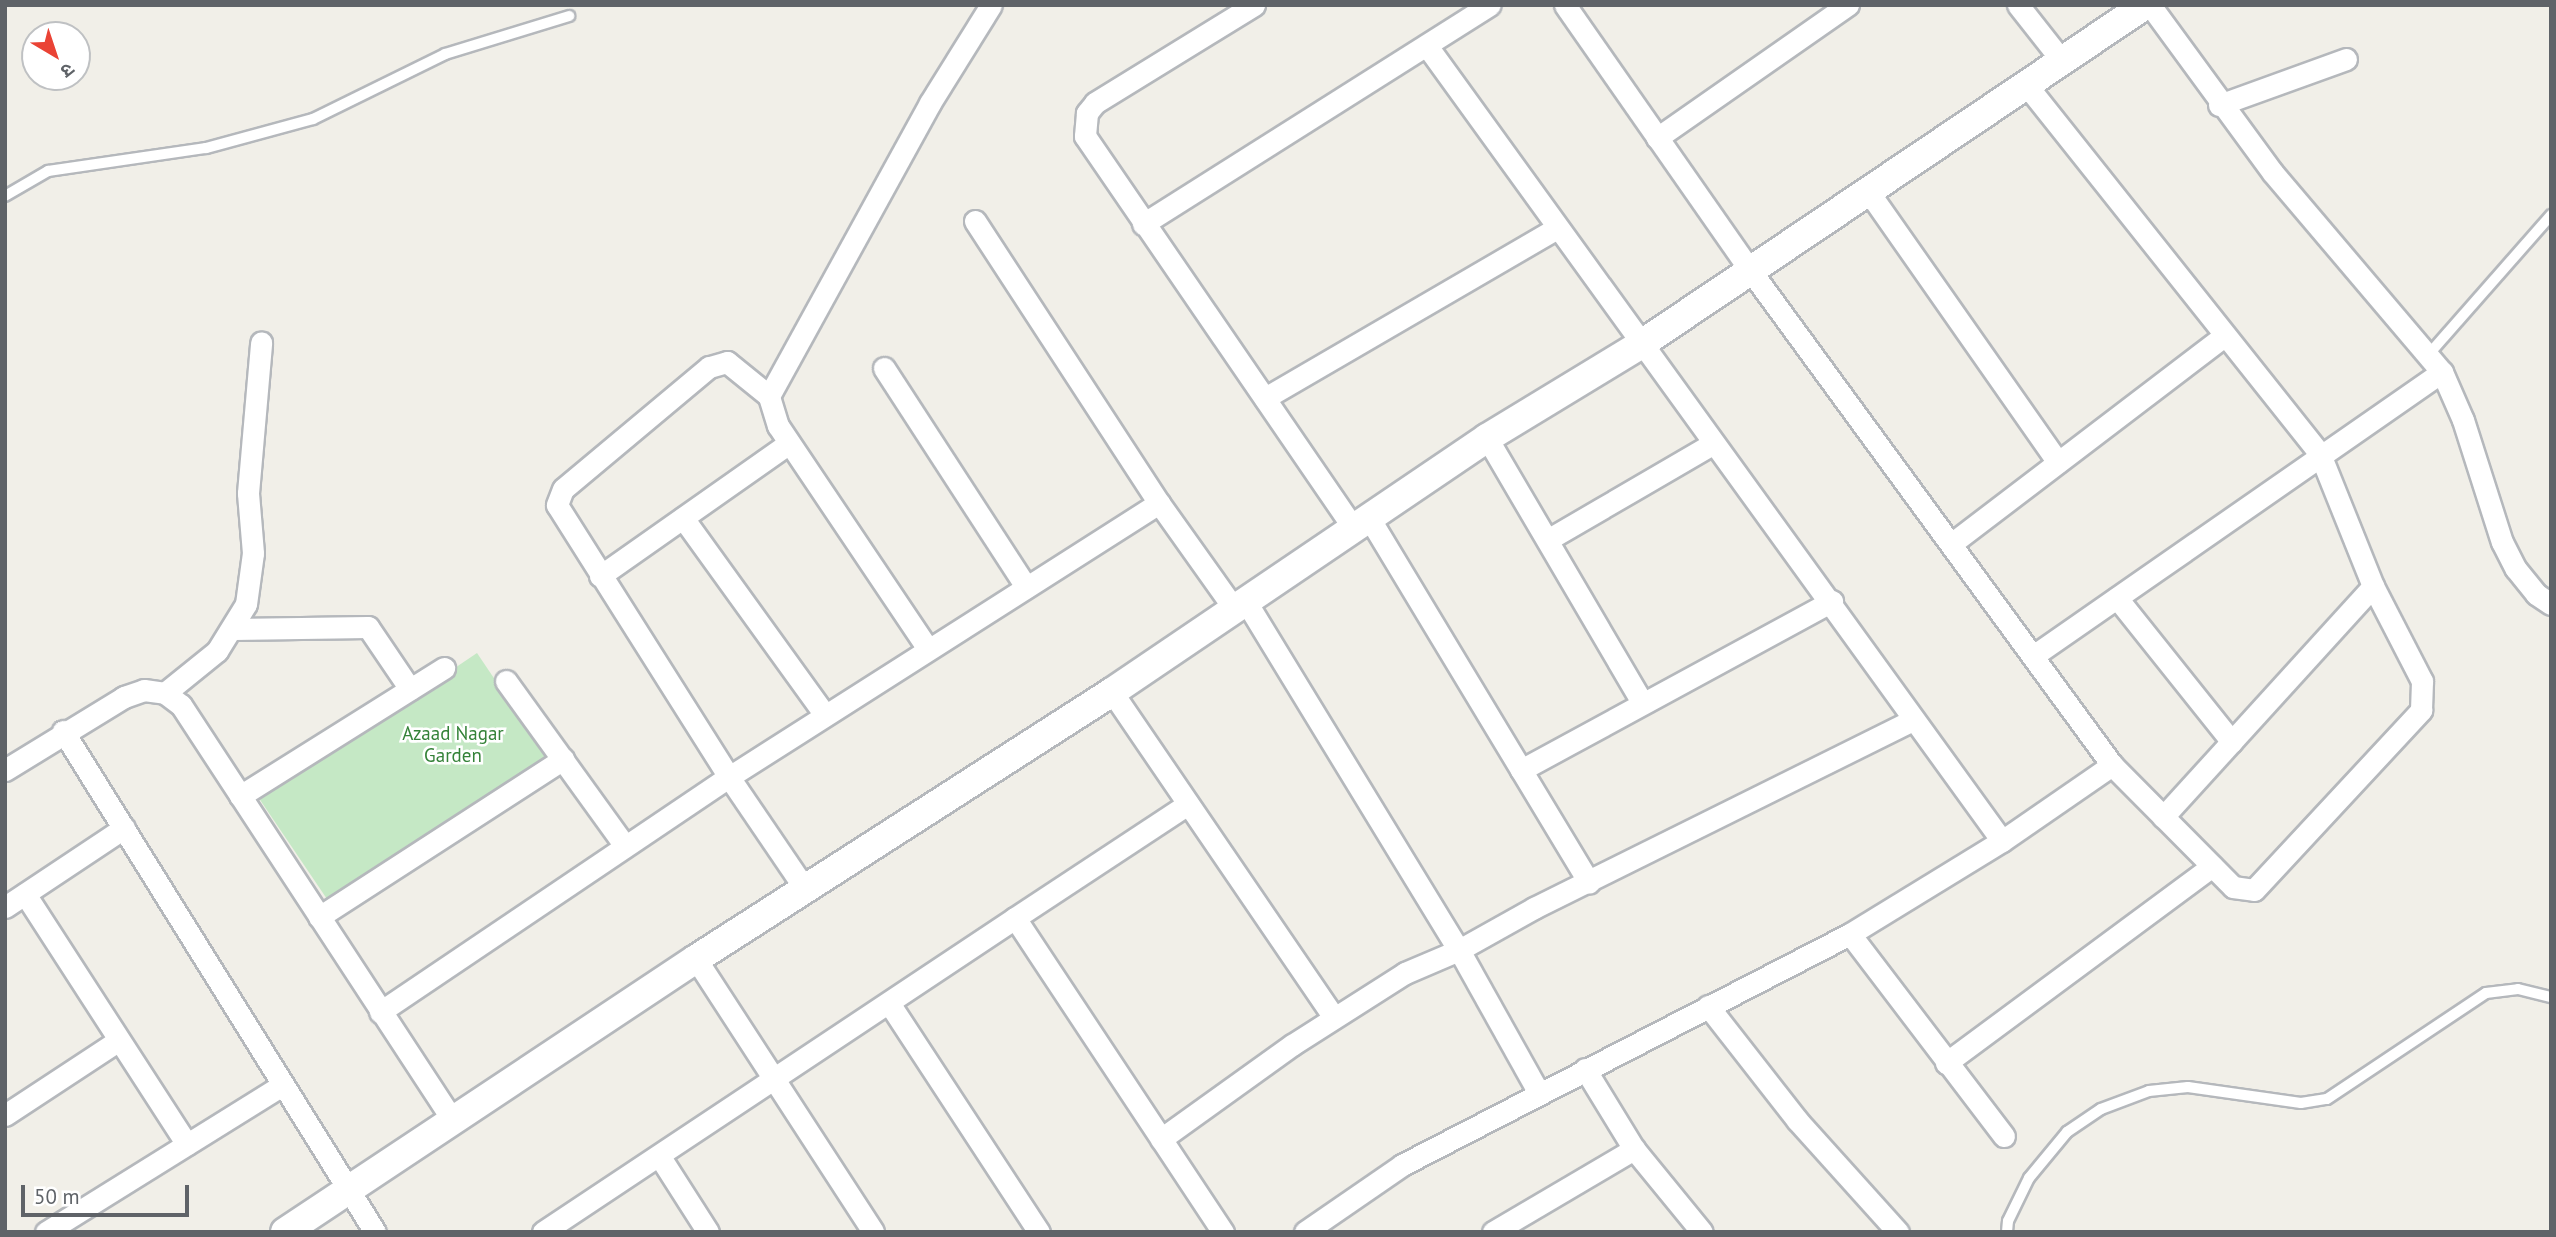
<!DOCTYPE html>
<meta charset="utf-8">
<style>
body{margin:0}
#map{position:relative;width:2556px;height:1237px;overflow:hidden;background:#f1efe8;font-family:"PT Sans","Noto Sans Devanagari",sans-serif}
div>[style]{position:absolute}
[style*='--x']{left:calc(var(--x)*1px);top:calc(var(--y)*1px);width:calc(var(--w)*1px);rotate:calc(var(--a)*1deg)}
.green>*{inset:0;background:#c5e8c5;transform-origin:0 0}
.roads{filter:drop-shadow(2px 0 #b5b8bc) drop-shadow(-2px 0 #b5b8bc) drop-shadow(0 2px #b5b8bc) drop-shadow(0 -2px #b5b8bc)}
.lane>*{height:10px;margin:-5px;padding:0 5px;transform-origin:5px;border-radius:5px;background:#fff}
.street>*{height:21px;margin:-10.5px;padding:0 10.5px;transform-origin:10.5px;border-radius:10.5px;background:#fff}
.secondary>*{height:28px;margin:-14px;padding:0 14px;transform-origin:14px;border-radius:14px;background:#fff}
span{translate:-50% -50%;white-space:nowrap;text-align:center;line-height:1.15;-webkit-text-stroke:5px #fff;paint-order:stroke}
.park-label{font-size:19px;color:#348238}
.frame{position:absolute;inset:0;border:7px solid #5f6368;pointer-events:none}
.north{position:absolute;left:21px;top:21px;width:70px;height:70px;box-sizing:border-box;background:#fff;border:2px solid #bfc1c3;border-radius:50%;rotate:141deg;font-size:19px;font-weight:700;line-height:28px;text-align:center;color:#5f6368}
.north::after{content:'';display:block;margin:auto;width:24px;height:32px;background:#ea4335;clip-path:polygon(50% 0,100% 100%,50% 72%,0 100%)}
.scale{position:absolute;left:21px;top:1185px;width:168px;height:32px;box-sizing:border-box;border:4px solid #5f6368;border-top:0;padding-left:9px;font-size:21px;line-height:24px;white-space:nowrap;color:#5f6368;-webkit-text-stroke:5px #fff;paint-order:stroke}
</style>
<div id="map">
<div class="green">
<div style="left:477px;top:653px;width:131px;height:262px;rotate:56deg"></div>
</div>
<div class="roads">
<div class="lane">
<div style="--x:5;--y:196;--w:50;--a:-30.2"></div>
<div style="--x:48;--y:171;--w:160;--a:-8.3"></div>
<div style="--x:206;--y:148;--w:111;--a:-15.2"></div>
<div style="--x:313;--y:119;--w:147;--a:-26.2"></div>
<div style="--x:445;--y:54;--w:130;--a:-17"></div>
<div style="--x:2429;--y:354;--w:185;--a:-48.7"></div>
<div style="--x:2007;--y:1232;--w:11;--a:-85"></div>
<div style="--x:2008;--y:1221;--w:48;--a:-64"></div>
<div style="--x:2029;--y:1178;--w:60;--a:-50.4"></div>
<div style="--x:2067;--y:1132;--w:41;--a:-34.1"></div>
<div style="--x:2101;--y:1109;--w:51;--a:-20.6"></div>
<div style="--x:2149;--y:1091;--w:39;--a:-6"></div>
<div style="--x:2188;--y:1087;--w:114;--a:8.1"></div>
<div style="--x:2301;--y:1103;--w:26;--a:-9"></div>
<div style="--x:2327;--y:1099;--w:191;--a:-33.7"></div>
<div style="--x:2486;--y:993;--w:32;--a:-7"></div>
<div style="--x:2518;--y:989;--w:34;--a:14"></div>
</div>
<div class="street">
<div style="--x:1254;--y:5;--w:187;--a:148.4"></div>
<div style="--x:1095;--y:103;--w:13;--a:129"></div>
<div style="--x:1087;--y:113;--w:23;--a:95"></div>
<div style="--x:1085;--y:136;--w:474;--a:55.6"></div>
<div style="--x:1565;--y:5;--w:323;--a:55.1"></div>
<div style="--x:1750;--y:270;--w:613;--a:53.82"></div>
<div style="--x:2112;--y:765;--w:172;--a:45.2"></div>
<div style="--x:2233;--y:887;--w:21;--a:8"></div>
<div style="--x:2254;--y:890;--w:246;--a:-47.1"></div>
<div style="--x:2421;--y:710;--w:29;--a:-88"></div>
<div style="--x:2422;--y:681;--w:107;--a:-117.3"></div>
<div style="--x:2373;--y:586;--w:142;--a:-111.9"></div>
<div style="--x:2320;--y:454;--w:472;--a:-128.5"></div>
<div style="--x:2018;--y:5;--w:71;--a:51.8"></div>
<div style="--x:2150;--y:5;--w:208;--a:53.8"></div>
<div style="--x:2273;--y:173;--w:261;--a:49.7"></div>
<div style="--x:2442;--y:372;--w:52;--a:66.4"></div>
<div style="--x:2463;--y:420;--w:128;--a:72.3"></div>
<div style="--x:2502;--y:542;--w:30;--a:63"></div>
<div style="--x:2516;--y:569;--w:32;--a:51"></div>
<div style="--x:2536;--y:594;--w:18;--a:34"></div>
<div style="--x:1427;--y:46;--w:981;--a:54.12"></div>
<div style="--x:2219;--y:105;--w:135;--a:-19.9"></div>
<div style="--x:1657;--y:138;--w:233;--a:-34.9"></div>
<div style="--x:1868;--y:191;--w:331;--a:55"></div>
<div style="--x:975;--y:221;--w:337;--a:56.9"></div>
<div style="--x:1143;--y:224;--w:410;--a:-32.3"></div>
<div style="--x:884;--y:368;--w:261;--a:57"></div>
<div style="--x:769;--y:396;--w:54;--a:-141"></div>
<div style="--x:727;--y:362;--w:19;--a:164"></div>
<div style="--x:709;--y:367;--w:190;--a:140.1"></div>
<div style="--x:563;--y:489;--w:17;--a:111"></div>
<div style="--x:557;--y:505;--w:322;--a:57.7"></div>
<div style="--x:729;--y:777;--w:135;--a:55.8"></div>
<div style="--x:1265;--y:398;--w:338;--a:-30.2"></div>
<div style="--x:1487;--y:438;--w:305;--a:59.6"></div>
<div style="--x:1368;--y:516;--w:428;--a:58.9"></div>
<div style="--x:683;--y:518;--w:243;--a:54.2"></div>
<div style="--x:1549;--y:539;--w:189;--a:-30.2"></div>
<div style="--x:1951;--y:544;--w:343;--a:-37.3"></div>
<div style="--x:600;--y:576;--w:231;--a:-35.1"></div>
<div style="--x:2117;--y:598;--w:184;--a:51.4"></div>
<div style="--x:1245;--y:600;--w:410;--a:58.6"></div>
<div style="--x:1459;--y:950;--w:164;--a:60.8"></div>
<div style="--x:234;--y:629;--w:134;--a:-0.9"></div>
<div style="--x:368;--y:627;--w:75;--a:55.9"></div>
<div style="--x:928;--y:649;--w:269;--a:-123.9"></div>
<div style="--x:778;--y:426;--w:31;--a:-107"></div>
<div style="--x:769;--y:396;--w:334;--a:-61.2"></div>
<div style="--x:930;--y:103;--w:115;--a:-58.1"></div>
<div style="--x:2033;--y:656;--w:498;--a:-34.8"></div>
<div style="--x:506;--y:681;--w:203;--a:54.2"></div>
<div style="--x:1112;--y:692;--w:394;--a:55.7"></div>
<div style="--x:165;--y:693;--w:67;--a:-38.9"></div>
<div style="--x:217;--y:651;--w:55;--a:-58.3"></div>
<div style="--x:246;--y:604;--w:51;--a:-82.2"></div>
<div style="--x:253;--y:553;--w:60;--a:-94.8"></div>
<div style="--x:248;--y:493;--w:151;--a:-85"></div>
<div style="--x:63;--y:731;--w:590;--a:58.09"></div>
<div style="--x:5;--y:770;--w:140;--a:-31.5"></div>
<div style="--x:124;--y:697;--w:21;--a:-19"></div>
<div style="--x:144;--y:690;--w:21;--a:8"></div>
<div style="--x:165;--y:693;--w:20;--a:37"></div>
<div style="--x:181;--y:705;--w:498;--a:56.8"></div>
<div style="--x:1521;--y:770;--w:354;--a:-28.5"></div>
<div style="--x:240;--y:796;--w:241;--a:-32.1"></div>
<div style="--x:2163;--y:817;--w:312;--a:-47.7"></div>
<div style="--x:25;--y:894;--w:298;--a:57.1"></div>
<div style="--x:5;--y:907;--w:143;--a:-33.6"></div>
<div style="--x:319;--y:917;--w:291;--a:-32.9"></div>
<div style="--x:1015;--y:918;--w:207;--a:-33.4"></div>
<div style="--x:1850;--y:934;--w:254;--a:52.7"></div>
<div style="--x:696;--y:959;--w:325;--a:57"></div>
<div style="--x:889;--y:1003;--w:274;--a:56.8"></div>
<div style="--x:1708;--y:1006;--w:145;--a:52"></div>
<div style="--x:1797;--y:1120;--w:151;--a:48"></div>
<div style="--x:380;--y:1012;--w:421;--a:-34"></div>
<div style="--x:729;--y:777;--w:510;--a:-32.51"></div>
<div style="--x:1159;--y:503;--w:128;--a:54.6"></div>
<div style="--x:1946;--y:1063;--w:331;--a:-36.5"></div>
<div style="--x:1585;--y:1069;--w:94;--a:58.5"></div>
<div style="--x:1634;--y:1149;--w:107;--a:50.7"></div>
<div style="--x:5;--y:1115;--w:136;--a:-33.3"></div>
<div style="--x:1161;--y:1139;--w:161;--a:-35.7"></div>
<div style="--x:1292;--y:1045;--w:134;--a:-32.5"></div>
<div style="--x:1405;--y:973;--w:59;--a:-23.1"></div>
<div style="--x:1459;--y:950;--w:86;--a:-29.2"></div>
<div style="--x:1534;--y:908;--w:421;--a:-26.4"></div>
<div style="--x:660;--y:1157;--w:89;--a:57.4"></div>
<div style="--x:46;--y:1232;--w:278;--a:-31.9"></div>
<div style="--x:543;--y:1232;--w:567;--a:-33.63"></div>
<div style="--x:1015;--y:918;--w:377;--a:56.5"></div>
<div style="--x:1305;--y:1232;--w:118;--a:-34.6"></div>
<div style="--x:1402;--y:1165;--w:504;--a:-27.28"></div>
<div style="--x:1850;--y:934;--w:178;--a:-31.5"></div>
<div style="--x:2002;--y:841;--w:134;--a:-34.6"></div>
<div style="--x:1493;--y:1232;--w:164;--a:-30.5"></div>
</div>
<div class="secondary">
<div style="--x:285;--y:1232;--w:493;--a:-33.6"></div>
<div style="--x:696;--y:959;--w:494;--a:-32.7"></div>
<div style="--x:1112;--y:692;--w:453;--a:-34.1"></div>
<div style="--x:1487;--y:438;--w:179;--a:-31.3"></div>
<div style="--x:1640;--y:345;--w:609;--a:-33.95"></div>
</div>
</div>
<div class="park-label">
<span style="left:453px;top:745px">Azaad Nagar<br>Garden</span>
</div>
<div class="frame"></div>
<div class="north">उ</div>
<div class="scale">50 m</div>
</div>
